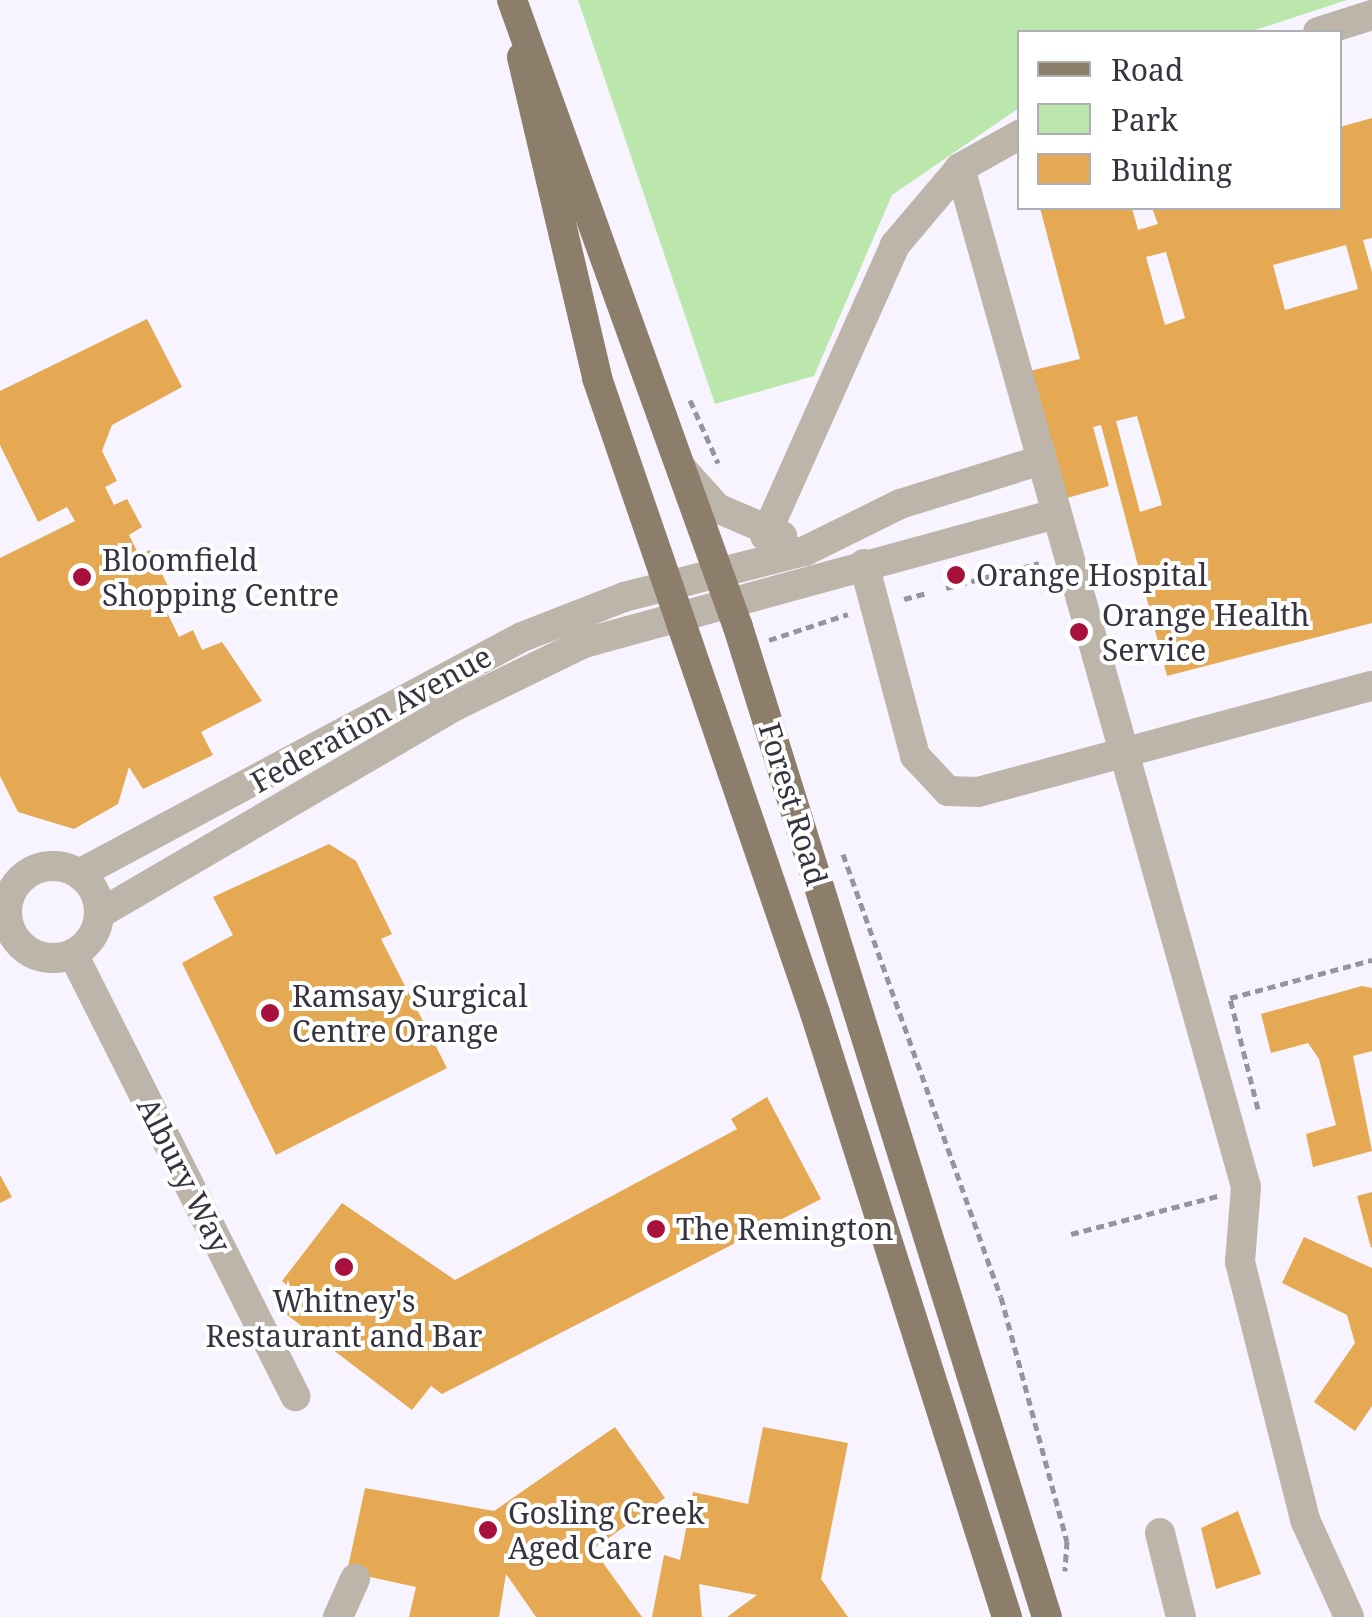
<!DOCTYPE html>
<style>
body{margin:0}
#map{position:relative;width:1372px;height:1617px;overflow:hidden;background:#f7f4ff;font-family:"Noto Serif",serif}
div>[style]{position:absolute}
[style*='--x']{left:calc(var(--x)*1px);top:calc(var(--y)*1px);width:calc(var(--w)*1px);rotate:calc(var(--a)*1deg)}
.green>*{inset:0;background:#bce7ac}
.building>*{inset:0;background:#e5a953}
.path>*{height:5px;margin-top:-2.5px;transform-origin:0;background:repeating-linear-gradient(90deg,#97949f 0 8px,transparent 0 13px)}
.minor>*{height:30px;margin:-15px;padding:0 15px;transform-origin:15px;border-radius:15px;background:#bdb5aa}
.minor>.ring{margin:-15px;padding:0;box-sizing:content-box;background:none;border:30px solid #bdb5aa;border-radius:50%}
.major>*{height:30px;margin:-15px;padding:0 15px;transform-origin:15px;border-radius:15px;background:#8d7e6b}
.dots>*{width:28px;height:28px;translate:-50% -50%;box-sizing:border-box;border:5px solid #fff;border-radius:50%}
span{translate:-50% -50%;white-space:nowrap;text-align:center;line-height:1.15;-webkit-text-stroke:8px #fff;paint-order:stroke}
.poi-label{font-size:30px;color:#37343f}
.left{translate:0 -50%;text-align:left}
.street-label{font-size:30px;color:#37343f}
.legend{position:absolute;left:1017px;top:30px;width:325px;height:180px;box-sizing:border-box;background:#fff;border:2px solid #afaeb2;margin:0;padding:12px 18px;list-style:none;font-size:30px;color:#37343f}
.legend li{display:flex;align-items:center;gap:20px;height:50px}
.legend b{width:50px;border:2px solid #afaeb2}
</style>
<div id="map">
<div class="green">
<div style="clip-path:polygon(578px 0,1347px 0,1249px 32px,1019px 32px,1019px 108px,892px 195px,814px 376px,715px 404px)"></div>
</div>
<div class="building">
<div style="clip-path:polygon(evenodd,1372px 118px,1372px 238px,1363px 240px,1372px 272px,1372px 623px,1167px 676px,1101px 425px,1093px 427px,1109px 486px,1060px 500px,1021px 373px,1080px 359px,1040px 208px,1132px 208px,1138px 230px,1158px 224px,1152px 208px,1340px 208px,1340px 127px,1372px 118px,1346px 245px,1358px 289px,1285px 310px,1273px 265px,1346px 245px,1372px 118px,1166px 252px,1185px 318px,1165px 325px,1146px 257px,1166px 252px,1372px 118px,1137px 416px,1162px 505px,1140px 512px,1116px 421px,1137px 416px)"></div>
<div style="clip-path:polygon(147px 319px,182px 387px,112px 425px,102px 451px,117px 481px,105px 487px,114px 505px,127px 499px,142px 527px,129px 535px,139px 555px,150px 550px,173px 596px,162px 602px,179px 637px,193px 630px,202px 650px,222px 642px,262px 701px,201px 732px,213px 755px,143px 789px,129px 767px,118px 804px,74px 829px,18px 812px,0 776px,0 558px,75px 521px,67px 507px,38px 522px,0 445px,0 391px)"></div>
<div style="clip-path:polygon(329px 844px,356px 861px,392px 934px,381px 939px,447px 1068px,276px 1155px,182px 963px,233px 935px,213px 897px)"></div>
<div style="clip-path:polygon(1362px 986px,1372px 988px,1372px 1051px,1353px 1056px,1372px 1151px,1313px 1167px,1306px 1134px,1336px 1125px,1319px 1059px,1308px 1043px,1271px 1053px,1261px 1014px)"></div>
<div style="clip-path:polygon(767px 1097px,821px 1199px,442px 1394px,431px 1386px,412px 1410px,282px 1311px,295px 1292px,282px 1281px,342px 1203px,455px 1280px,737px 1129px,731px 1119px)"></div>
<div style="clip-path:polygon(0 1175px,12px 1197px,0 1203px)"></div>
<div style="clip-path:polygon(1372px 1192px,1372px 1247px,1371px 1248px,1357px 1196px)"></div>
<div style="clip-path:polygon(1304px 1237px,1372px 1268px,1372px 1406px,1355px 1431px,1314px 1402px,1355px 1343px,1347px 1315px,1282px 1283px)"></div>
<div style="clip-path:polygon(615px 1427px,665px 1498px,593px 1549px,642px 1617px,536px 1617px,506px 1574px,499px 1617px,409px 1617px,416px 1587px,347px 1572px,365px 1488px,494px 1511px)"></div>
<div style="clip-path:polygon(763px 1427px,848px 1443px,821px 1579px,848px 1617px,727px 1617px,757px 1595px,699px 1584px,702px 1617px,652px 1617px,664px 1555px,680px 1560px,693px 1492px,748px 1504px)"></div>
<div style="clip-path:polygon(1238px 1511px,1261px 1574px,1216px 1589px,1201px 1528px)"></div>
</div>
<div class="path">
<div style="--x:690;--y:400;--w:69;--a:66"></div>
<div style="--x:946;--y:588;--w:96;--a:-15"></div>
<div style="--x:904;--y:599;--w:23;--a:-15"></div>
<div style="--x:769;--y:640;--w:83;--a:-18.2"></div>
<div style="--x:843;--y:854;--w:470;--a:70.4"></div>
<div style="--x:1001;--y:1297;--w:253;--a:74.9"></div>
<div style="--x:1067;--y:1541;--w:30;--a:94"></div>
<div style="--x:1258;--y:1109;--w:114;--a:-104.2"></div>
<div style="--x:1230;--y:998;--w:147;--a:-15"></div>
<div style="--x:1071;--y:1234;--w:152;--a:-14.5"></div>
</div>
<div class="minor">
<div style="--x:1318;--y:32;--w:57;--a:-17.5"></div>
<div style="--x:1019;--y:135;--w:68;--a:150.8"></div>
<div style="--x:960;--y:168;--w:1058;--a:74.32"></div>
<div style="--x:1246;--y:1187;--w:75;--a:94.6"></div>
<div style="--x:1240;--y:1262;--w:268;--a:75.8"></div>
<div style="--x:1306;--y:1522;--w:104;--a:65.6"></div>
<div style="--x:683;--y:470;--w:51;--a:48.2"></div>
<div style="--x:717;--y:508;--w:71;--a:23.3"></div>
<div style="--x:765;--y:536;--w:319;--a:-65.9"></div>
<div style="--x:895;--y:245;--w:101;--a:-49.8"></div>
<div style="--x:864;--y:564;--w:199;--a:75.1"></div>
<div style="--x:915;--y:756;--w:48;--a:46.7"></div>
<div style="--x:948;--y:791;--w:30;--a:2"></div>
<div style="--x:978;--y:792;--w:408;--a:-15.1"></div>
<div class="ring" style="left:7px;top:866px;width:62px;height:62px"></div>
<div style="--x:79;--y:874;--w:502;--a:-28.15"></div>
<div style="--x:522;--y:637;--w:110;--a:-21.4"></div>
<div style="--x:624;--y:597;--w:187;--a:-14.3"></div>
<div style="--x:805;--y:551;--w:106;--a:-26.3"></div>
<div style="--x:900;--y:504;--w:148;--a:-17.3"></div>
<div style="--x:99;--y:914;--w:412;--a:-30.3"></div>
<div style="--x:455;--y:706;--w:144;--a:-26"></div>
<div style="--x:584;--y:643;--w:489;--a:-15.3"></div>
<div style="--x:73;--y:954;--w:495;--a:63.3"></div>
<div style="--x:1160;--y:1533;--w:87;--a:76"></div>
<div style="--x:338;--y:1617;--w:42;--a:-65.9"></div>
</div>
<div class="major">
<div style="--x:512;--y:0;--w:666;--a:70.18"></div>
<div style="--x:738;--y:627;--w:1037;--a:72.67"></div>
<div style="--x:522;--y:57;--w:330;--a:76.8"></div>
<div style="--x:597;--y:378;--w:671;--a:71.05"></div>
<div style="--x:815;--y:1013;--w:634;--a:72.37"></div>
</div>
<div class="dots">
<div style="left:956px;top:575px;background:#a8113e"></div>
<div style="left:82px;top:577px;background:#a8113e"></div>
<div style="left:1079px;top:632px;background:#a8113e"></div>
<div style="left:270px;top:1013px;background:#a8113e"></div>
<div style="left:656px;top:1229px;background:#a8113e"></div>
<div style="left:344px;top:1267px;background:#a8113e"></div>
<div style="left:488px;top:1530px;background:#a8113e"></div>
</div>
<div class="poi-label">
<span class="left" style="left:102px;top:577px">Bloomfield<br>Shopping Centre</span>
<span class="left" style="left:976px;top:575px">Orange Hospital</span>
<span class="left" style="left:1102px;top:632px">Orange Health<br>Service</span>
<span class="left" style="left:292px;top:1013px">Ramsay Surgical<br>Centre Orange</span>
<span class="left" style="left:676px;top:1229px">The Remington</span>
<span style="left:344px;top:1318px">Whitney's<br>Restaurant and Bar</span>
<span class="left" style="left:508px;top:1530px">Gosling Creek<br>Aged Care</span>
</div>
<div class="street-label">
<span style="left:371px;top:719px;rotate:-29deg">Federation Avenue</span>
<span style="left:793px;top:804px;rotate:73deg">Forest Road</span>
<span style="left:184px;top:1175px;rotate:63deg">Albury Way</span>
</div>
<ul class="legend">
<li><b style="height:12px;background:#8d7e6b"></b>Road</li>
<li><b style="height:28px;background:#bce7ac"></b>Park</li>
<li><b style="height:28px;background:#e5a953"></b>Building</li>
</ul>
</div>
